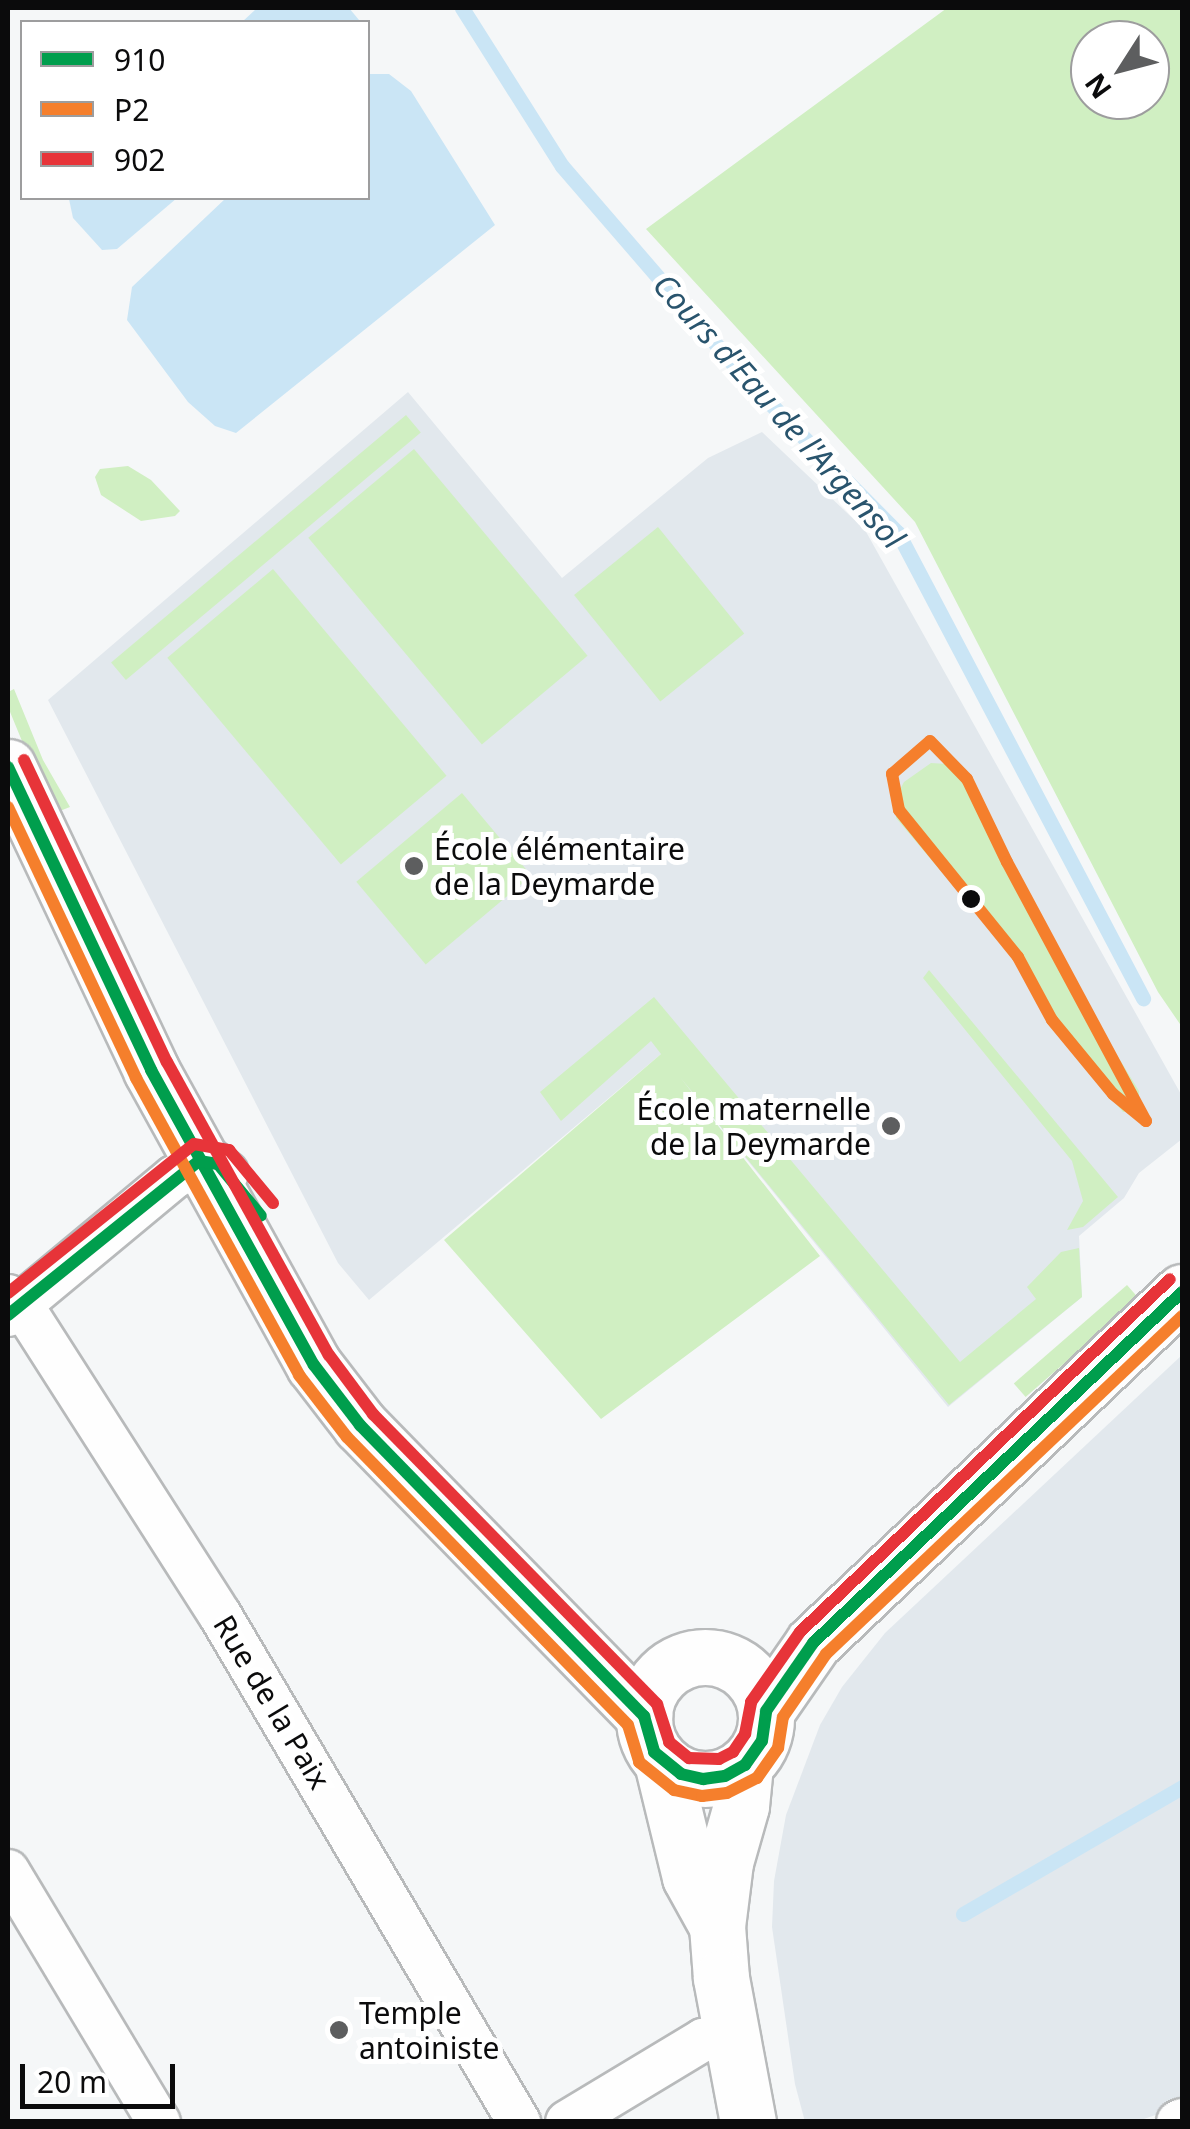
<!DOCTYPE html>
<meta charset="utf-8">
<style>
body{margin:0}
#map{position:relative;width:1190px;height:2129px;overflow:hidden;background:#f5f7f8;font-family:"Noto Sans",sans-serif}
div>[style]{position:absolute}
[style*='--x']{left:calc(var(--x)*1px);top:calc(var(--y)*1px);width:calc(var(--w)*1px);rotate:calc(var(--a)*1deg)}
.built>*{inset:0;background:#e2e8ed}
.green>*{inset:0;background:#d0efc2;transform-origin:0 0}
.water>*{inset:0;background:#cae5f5}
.stream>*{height:15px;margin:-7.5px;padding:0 7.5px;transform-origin:7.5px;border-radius:7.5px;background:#cae5f5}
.roads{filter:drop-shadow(2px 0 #b8babb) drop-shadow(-2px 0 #b8babb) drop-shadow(0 2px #b8babb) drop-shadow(0 -2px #b8babb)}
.street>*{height:42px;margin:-21px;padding:0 21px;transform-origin:21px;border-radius:21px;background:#fefefe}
.secondary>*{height:55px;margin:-27.5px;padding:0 27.5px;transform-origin:27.5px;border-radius:27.5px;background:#fefefe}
.secondary>.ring{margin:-27.5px;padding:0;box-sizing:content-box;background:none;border:55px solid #fefefe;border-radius:50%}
.bus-1>*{height:12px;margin:-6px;padding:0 6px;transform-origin:6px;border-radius:6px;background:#009e4d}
.bus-2>*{height:12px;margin:-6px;padding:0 6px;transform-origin:6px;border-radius:6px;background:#f57f2c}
.bus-3>*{height:12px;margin:-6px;padding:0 6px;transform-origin:6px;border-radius:6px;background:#e73439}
.dots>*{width:28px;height:28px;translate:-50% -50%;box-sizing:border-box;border:5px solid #fff;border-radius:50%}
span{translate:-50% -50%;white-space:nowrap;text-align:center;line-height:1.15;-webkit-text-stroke:10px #fff;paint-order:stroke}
.poi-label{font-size:30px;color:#0b0b0c}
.left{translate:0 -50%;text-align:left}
.right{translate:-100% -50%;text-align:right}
.street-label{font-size:30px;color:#0b0b0c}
.water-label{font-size:32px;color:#29546d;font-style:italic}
.frame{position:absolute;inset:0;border:10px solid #0b0b0c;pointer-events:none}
.legend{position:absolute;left:20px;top:20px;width:350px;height:180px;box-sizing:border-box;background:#fff;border:2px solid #9d9d9e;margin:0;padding:12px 18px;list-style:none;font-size:30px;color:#0b0b0c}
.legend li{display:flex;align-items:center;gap:20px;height:50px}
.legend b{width:50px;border:2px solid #9d9d9e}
.north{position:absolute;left:1070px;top:20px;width:100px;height:100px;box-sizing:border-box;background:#fff;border:2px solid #9d9d9e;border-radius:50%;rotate:234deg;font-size:28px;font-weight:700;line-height:40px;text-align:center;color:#0b0b0c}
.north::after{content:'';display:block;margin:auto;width:35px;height:45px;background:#5d5e5f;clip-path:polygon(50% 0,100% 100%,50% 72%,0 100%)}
.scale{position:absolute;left:20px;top:2064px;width:155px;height:45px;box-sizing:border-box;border:5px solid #0b0b0c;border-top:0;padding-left:12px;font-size:30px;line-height:35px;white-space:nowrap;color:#0b0b0c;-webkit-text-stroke:8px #fff;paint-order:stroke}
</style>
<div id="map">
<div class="built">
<div style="clip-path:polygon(408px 392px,562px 578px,708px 458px,762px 432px,865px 530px,1182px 1096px,1182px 1139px,1139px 1173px,1124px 1198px,1079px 1236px,1082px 1297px,948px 1407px,661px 1054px,369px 1300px,338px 1263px,48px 700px)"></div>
<div style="clip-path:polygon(1182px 1355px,1182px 2106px,1135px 2122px,805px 2122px,795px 2084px,772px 1927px,774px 1881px,786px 1815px,820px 1725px,842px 1687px,885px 1633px)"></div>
</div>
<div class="green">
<div style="clip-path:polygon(evenodd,947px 8px,1182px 8px,1182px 1027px,1158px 992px,915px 522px,646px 229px,947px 8px,1090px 40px,1150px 40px,1150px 100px,1090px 100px,1090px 40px)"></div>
<div style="left:406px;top:415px;width:23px;height:385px;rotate:50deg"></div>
<div style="left:414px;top:449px;width:270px;height:138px;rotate:50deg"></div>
<div style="clip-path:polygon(128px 466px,151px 480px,180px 511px,175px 516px,141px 521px,101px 495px,95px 477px,100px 469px)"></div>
<div style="left:658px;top:527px;width:137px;height:108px;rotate:51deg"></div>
<div style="left:273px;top:569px;width:270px;height:138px;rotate:50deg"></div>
<div style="clip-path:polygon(14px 689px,43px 760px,70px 807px,52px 814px,8px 707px,8px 692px)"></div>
<div style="clip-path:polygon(931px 763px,947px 764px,969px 781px,1101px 1029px,1139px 1091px,1139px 1111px,1123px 1112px,1047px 1023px,1026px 972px,896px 818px,896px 797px,904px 782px)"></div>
<div style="left:462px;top:793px;width:108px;height:138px;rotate:50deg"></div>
<div style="clip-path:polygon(929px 970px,1118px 1197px,1083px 1227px,1067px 1230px,1083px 1201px,1072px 1161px,923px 978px)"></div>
<div style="clip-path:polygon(654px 997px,960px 1362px,1036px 1299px,1027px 1287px,1061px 1252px,1079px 1248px,1082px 1297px,949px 1405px,680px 1077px,820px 1256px,601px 1419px,444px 1240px,661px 1054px,651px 1041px,561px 1121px,540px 1092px)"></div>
<div style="left:1127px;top:1285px;width:18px;height:150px;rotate:49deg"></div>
</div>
<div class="water">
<div style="clip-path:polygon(257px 8px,349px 8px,359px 20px,242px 22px)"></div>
<div style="clip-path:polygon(368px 74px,389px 74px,411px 91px,495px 225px,236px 433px,215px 426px,188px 402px,127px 320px,132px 287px,226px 198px,368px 198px)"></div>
<div style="clip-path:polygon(177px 198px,117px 249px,102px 250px,73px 218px,69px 199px)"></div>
</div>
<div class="stream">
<div style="--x:462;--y:8;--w:187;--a:57.7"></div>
<div style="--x:562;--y:166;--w:281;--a:49.2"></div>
<div style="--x:746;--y:379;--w:216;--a:45.4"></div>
<div style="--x:898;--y:533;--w:526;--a:62.22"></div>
<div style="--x:963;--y:1914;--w:253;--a:-30.1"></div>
</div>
<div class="roads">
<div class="street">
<div style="--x:8;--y:1296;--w:15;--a:32"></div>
<div style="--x:21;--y:1304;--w:369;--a:57.4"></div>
<div style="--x:220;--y:1615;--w:589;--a:59.47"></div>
<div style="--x:8;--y:1315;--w:216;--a:-39.7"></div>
<div style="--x:174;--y:1177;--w:39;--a:-27"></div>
<div style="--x:209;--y:1159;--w:23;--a:38"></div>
<div style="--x:8;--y:1871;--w:293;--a:59"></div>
<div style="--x:567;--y:2122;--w:159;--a:-31.1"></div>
<div style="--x:703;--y:2040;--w:28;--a:-13"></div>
<div style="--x:1178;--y:2122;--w:4;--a:-27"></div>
</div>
<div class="secondary">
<div style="--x:8;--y:767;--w:335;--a:64.7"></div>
<div style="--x:151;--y:1070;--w:337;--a:61.1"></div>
<div style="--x:314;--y:1365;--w:76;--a:52.5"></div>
<div style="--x:360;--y:1425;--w:407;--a:45.7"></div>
<div class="ring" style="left:644px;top:1657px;width:67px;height:67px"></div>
<div style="--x:766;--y:1711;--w:83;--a:-55.3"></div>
<div style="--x:813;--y:1643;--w:509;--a:-43.57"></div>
<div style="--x:662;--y:1762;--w:118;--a:76.3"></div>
<div style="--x:690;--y:1877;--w:56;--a:61.1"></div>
<div style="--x:745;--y:1765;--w:41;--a:95.6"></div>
<div style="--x:741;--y:1806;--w:58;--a:105.9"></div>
<div style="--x:725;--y:1862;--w:64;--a:97.1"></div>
<div style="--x:717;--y:1926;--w:52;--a:85.6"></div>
<div style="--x:721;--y:1978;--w:147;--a:79.4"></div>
</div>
</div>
<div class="bus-1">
<div style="--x:8;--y:767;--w:335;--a:64.7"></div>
<div style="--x:151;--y:1070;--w:337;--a:61.1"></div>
<div style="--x:314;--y:1365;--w:76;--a:52.5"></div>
<div style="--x:360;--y:1425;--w:407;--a:45.7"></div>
<div style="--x:8;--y:1315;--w:245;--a:-38.9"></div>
<div style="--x:199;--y:1161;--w:19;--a:9"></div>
<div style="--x:218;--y:1164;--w:67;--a:50.4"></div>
<div style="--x:644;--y:1716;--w:37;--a:74"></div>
<div style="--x:654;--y:1752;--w:35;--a:39"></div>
<div style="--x:681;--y:1774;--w:23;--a:13"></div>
<div style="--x:703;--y:1779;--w:22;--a:-8"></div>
<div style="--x:725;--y:1776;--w:23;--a:-29"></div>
<div style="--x:745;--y:1765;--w:29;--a:-55"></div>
<div style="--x:762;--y:1741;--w:30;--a:-82"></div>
<div style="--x:766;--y:1711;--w:83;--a:-55.3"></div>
<div style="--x:813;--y:1643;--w:509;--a:-43.57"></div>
</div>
<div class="bus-2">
<div style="--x:930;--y:741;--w:53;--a:45.8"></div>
<div style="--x:967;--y:779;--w:92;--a:64.3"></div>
<div style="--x:1007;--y:862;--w:294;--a:61.8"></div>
<div style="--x:1146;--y:1121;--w:43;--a:-140.7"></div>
<div style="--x:1113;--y:1094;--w:96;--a:-129.5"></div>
<div style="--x:1052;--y:1020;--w:72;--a:-118.4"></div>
<div style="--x:1018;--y:957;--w:189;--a:-129"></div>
<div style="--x:899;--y:810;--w:37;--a:-101"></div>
<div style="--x:892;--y:774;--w:50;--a:-41"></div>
<div style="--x:8;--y:807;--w:300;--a:64.7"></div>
<div style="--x:136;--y:1078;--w:339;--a:61.2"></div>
<div style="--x:299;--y:1375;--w:78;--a:52.3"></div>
<div style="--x:347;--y:1437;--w:402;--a:45.7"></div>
<div style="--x:628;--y:1725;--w:39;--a:73"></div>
<div style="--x:639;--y:1762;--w:45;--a:38.7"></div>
<div style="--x:674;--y:1790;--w:29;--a:12"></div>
<div style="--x:702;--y:1796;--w:25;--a:-7"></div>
<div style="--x:727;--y:1793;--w:34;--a:-27"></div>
<div style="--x:757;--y:1778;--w:37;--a:-55"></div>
<div style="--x:778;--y:1748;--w:31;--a:-81"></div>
<div style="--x:783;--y:1717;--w:76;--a:-55.7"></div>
<div style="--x:826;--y:1654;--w:491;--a:-43.5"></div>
</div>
<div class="bus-3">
<div style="--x:24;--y:760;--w:334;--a:64.7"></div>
<div style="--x:167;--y:1062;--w:335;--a:61.1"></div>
<div style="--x:329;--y:1355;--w:74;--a:53.3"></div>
<div style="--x:373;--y:1414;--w:406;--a:45.6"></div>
<div style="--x:657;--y:1704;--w:40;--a:72"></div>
<div style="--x:669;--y:1742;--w:26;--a:39"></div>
<div style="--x:689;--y:1758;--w:30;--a:2"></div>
<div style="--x:719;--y:1759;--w:16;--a:-27"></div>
<div style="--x:733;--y:1752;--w:22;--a:-56"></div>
<div style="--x:745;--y:1734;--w:33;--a:-79"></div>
<div style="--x:751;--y:1702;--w:85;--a:-55"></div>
<div style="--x:800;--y:1632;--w:511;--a:-43.65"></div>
<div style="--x:8;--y:1293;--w:238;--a:-38.7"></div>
<div style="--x:194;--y:1144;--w:36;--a:10"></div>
<div style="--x:229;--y:1150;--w:69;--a:50.3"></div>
</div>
<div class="dots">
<div style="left:414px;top:866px;background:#5d5e5f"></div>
<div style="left:971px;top:899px;background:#0b0b0c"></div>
<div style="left:891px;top:1126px;background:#5d5e5f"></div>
<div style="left:339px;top:2030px;background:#5d5e5f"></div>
</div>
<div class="poi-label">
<span class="left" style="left:434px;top:866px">École élémentaire<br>de la Deymarde</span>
<span class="right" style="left:871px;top:1126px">École maternelle<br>de la Deymarde</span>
<span class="left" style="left:359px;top:2030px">Temple<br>antoiniste</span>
</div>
<div class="street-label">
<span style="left:272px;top:1702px;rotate:59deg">Rue de la Paix</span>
</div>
<div class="water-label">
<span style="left:779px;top:411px;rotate:48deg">Cours d'Eau de l'Argensol</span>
</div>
<div class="frame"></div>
<ul class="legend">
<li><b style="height:12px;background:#009e4d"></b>910</li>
<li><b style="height:12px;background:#f57f2c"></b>P2</li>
<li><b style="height:12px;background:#e73439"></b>902</li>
</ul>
<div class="north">N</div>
<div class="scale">20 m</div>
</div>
